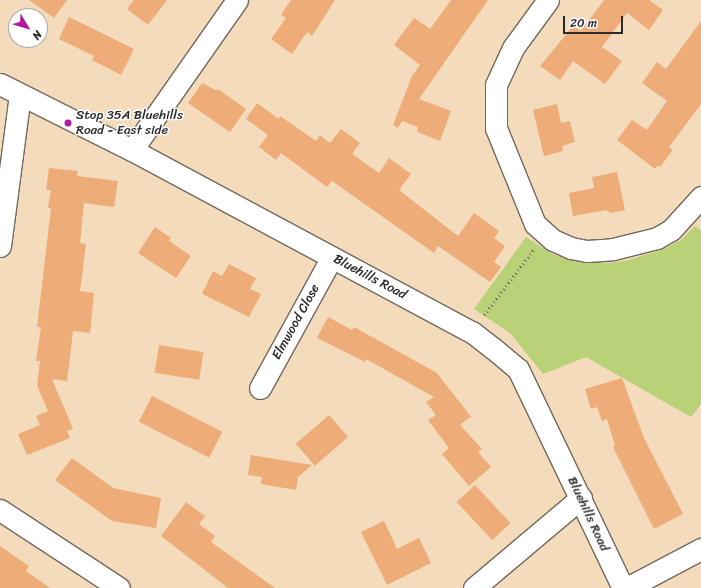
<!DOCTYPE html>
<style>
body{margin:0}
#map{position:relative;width:701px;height:588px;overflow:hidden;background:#f3dbbc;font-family:Sriracha,sans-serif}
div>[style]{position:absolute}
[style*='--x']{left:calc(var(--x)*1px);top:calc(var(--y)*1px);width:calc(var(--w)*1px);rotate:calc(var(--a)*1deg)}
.green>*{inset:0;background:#b9d277}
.building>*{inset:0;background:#edac78;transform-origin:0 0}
.path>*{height:2.5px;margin-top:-1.25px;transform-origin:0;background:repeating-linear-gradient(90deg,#71695e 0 1px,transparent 0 4px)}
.roads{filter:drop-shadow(1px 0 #71695e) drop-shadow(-1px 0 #71695e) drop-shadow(0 1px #71695e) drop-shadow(0 -1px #71695e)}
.street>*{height:21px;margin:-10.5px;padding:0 10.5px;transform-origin:10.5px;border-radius:10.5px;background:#fff}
.dots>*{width:11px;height:11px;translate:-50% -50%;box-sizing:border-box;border:2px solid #fff;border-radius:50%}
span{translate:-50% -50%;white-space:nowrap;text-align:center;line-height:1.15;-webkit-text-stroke:3px #fff;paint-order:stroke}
.poi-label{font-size:13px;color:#2b2b2b}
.left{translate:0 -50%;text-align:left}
.street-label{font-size:13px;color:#2b2b2b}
.north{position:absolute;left:8px;top:8px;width:40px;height:40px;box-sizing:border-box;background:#fff;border:1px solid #aaa;border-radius:50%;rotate:128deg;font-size:11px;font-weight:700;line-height:16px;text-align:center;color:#2b2b2b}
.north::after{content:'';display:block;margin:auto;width:14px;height:18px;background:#b5179e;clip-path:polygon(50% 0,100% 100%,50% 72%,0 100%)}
.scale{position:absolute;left:563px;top:16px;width:60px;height:18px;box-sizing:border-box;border:2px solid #2b2b2b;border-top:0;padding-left:5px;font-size:12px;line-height:14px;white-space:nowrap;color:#2b2b2b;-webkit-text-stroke:3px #fff;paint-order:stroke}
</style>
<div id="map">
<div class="green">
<div style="clip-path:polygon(695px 226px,701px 230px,701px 404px,691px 417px,586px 357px,543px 374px,510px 333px,474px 309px,526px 237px,552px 254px,570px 259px,611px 263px,628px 260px,664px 249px,681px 240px)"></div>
</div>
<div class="building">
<div style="clip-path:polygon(29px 0,67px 0,54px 18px)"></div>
<div style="clip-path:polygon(134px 0,167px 0,148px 25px,127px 9px)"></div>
<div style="clip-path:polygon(291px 0,335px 0,312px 36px,307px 32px,292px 54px,271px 39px,286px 18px,281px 15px)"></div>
<div style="clip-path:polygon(451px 0,488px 0,419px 99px,451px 111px,440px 141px,417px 132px,418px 127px,402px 121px,398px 128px,393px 125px,412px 76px,420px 65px,394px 45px,414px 18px,430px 29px)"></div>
<div style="clip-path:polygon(604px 0,649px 0,663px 10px,649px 30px,627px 13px,602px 47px,622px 61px,605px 84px,573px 61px,560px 80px,540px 66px,573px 26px,581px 31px)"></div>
<div style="clip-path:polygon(69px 17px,134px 49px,121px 75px,92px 60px,94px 56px,59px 39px)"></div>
<div style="clip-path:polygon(701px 21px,701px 104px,669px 147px,673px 150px,660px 167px,658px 165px,655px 169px,617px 140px,632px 120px,647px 130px,667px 101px,642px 83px,657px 62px,666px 69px)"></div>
<div style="clip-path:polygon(202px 83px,217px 91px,218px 89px,246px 109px,230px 132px,188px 103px)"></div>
<div style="clip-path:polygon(257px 103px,279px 119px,280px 116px,316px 141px,320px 135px,330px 143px,341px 129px,360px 143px,352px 154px,379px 173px,389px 158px,411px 174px,399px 190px,458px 236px,474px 213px,499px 231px,494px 238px,505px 246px,494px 262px,501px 267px,490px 282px,438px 246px,434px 253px,332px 181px,327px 187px,281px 153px,276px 160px,259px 147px,268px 135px,246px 119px)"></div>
<div style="clip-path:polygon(557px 104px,561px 123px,570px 121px,575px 142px,562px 146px,563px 151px,544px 156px,533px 110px)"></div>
<div style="clip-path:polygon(49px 168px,78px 171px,77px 176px,118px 181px,114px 207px,84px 203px,80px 243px,86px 244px,80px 291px,94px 293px,90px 333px,73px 331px,67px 381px,52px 379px,73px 429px,67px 431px,70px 438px,27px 455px,18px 434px,40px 425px,36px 416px,48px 411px,37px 385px,40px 361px,36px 361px,41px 327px,37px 327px,51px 208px,48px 208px,51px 190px,46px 190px)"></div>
<div style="clip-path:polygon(617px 172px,625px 210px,611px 213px,606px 210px,573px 216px,569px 193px,594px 188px,592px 177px)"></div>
<div style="clip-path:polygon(155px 227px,171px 238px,169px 241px,191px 256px,176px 278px,138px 253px)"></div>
<div style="clip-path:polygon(229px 264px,256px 278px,250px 289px,261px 294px,249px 317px,202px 294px,213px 271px,222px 276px)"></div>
<div style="clip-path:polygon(328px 317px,352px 330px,354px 327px,437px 373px,472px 418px,470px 417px,460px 425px,482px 449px,478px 452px,491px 467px,469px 486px,442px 454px,449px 448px,428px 420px,436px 415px,426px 402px,434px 397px,366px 359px,365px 362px,317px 338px)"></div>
<div style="left:159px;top:345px;width:45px;height:28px;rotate:9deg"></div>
<div style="clip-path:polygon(622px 378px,644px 438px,683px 514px,654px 529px,613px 447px,615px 446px,607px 419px,602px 421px,597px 407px,591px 409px,585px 389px)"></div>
<div style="left:152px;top:396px;width:79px;height:29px;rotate:27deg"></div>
<div style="left:329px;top:415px;width:29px;height:44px;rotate:49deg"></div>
<div style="clip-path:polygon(251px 455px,312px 465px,298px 477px,296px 490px,261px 484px,262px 477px,248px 475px)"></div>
<div style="clip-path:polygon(72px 458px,113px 488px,161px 498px,156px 528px,112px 521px,55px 480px)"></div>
<div style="left:475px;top:485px;width:52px;height:25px;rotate:47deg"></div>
<div style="clip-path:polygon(186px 502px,205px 516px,199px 524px,215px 536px,211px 542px,275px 588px,228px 588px,161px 536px)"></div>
<div style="clip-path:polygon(384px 521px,397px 549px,419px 538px,431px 563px,387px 585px,361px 532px)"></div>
<div style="clip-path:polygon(0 546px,29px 566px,26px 571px,50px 588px,0 588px)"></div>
</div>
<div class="path">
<div style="--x:484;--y:315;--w:83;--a:-52.9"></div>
</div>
<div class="roads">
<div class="street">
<div style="--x:548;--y:0;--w:59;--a:126.1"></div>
<div style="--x:513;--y:48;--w:41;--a:114.7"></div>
<div style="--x:496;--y:85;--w:43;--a:90"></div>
<div style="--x:496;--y:128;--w:104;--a:67.9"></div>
<div style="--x:535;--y:224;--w:24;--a:42"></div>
<div style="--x:553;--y:240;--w:20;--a:24"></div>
<div style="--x:571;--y:248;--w:16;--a:11"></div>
<div style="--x:587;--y:251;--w:26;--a:-4"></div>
<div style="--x:613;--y:249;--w:45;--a:-14"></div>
<div style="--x:657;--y:238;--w:16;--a:-30"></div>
<div style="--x:671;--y:230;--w:45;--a:-47.7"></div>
<div style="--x:0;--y:84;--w:148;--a:26.6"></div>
<div style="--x:132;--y:150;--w:386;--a:28.2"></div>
<div style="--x:472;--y:332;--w:28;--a:38"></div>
<div style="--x:494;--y:349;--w:31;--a:40"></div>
<div style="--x:518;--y:369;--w:243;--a:64.4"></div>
<div style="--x:132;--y:150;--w:183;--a:-55"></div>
<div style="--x:0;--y:246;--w:153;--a:-82.5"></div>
<div style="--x:260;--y:388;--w:149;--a:-61.2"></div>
<div style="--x:0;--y:510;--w:142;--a:33.2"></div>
<div style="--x:474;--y:588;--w:140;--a:-40.1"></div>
<div style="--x:627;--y:588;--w:84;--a:-27.8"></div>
</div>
</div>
<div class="dots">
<div style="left:68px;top:123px;background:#b5179e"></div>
</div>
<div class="poi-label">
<span class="left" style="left:76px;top:123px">Stop 35A Bluehills<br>Road - East side</span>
</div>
<div class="street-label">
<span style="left:370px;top:277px;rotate:28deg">Bluehills Road</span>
<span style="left:296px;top:322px;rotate:-61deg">Elmwood Close</span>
<span style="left:588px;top:514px;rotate:65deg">Bluehills Road</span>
</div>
<div class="north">N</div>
<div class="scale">20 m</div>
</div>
